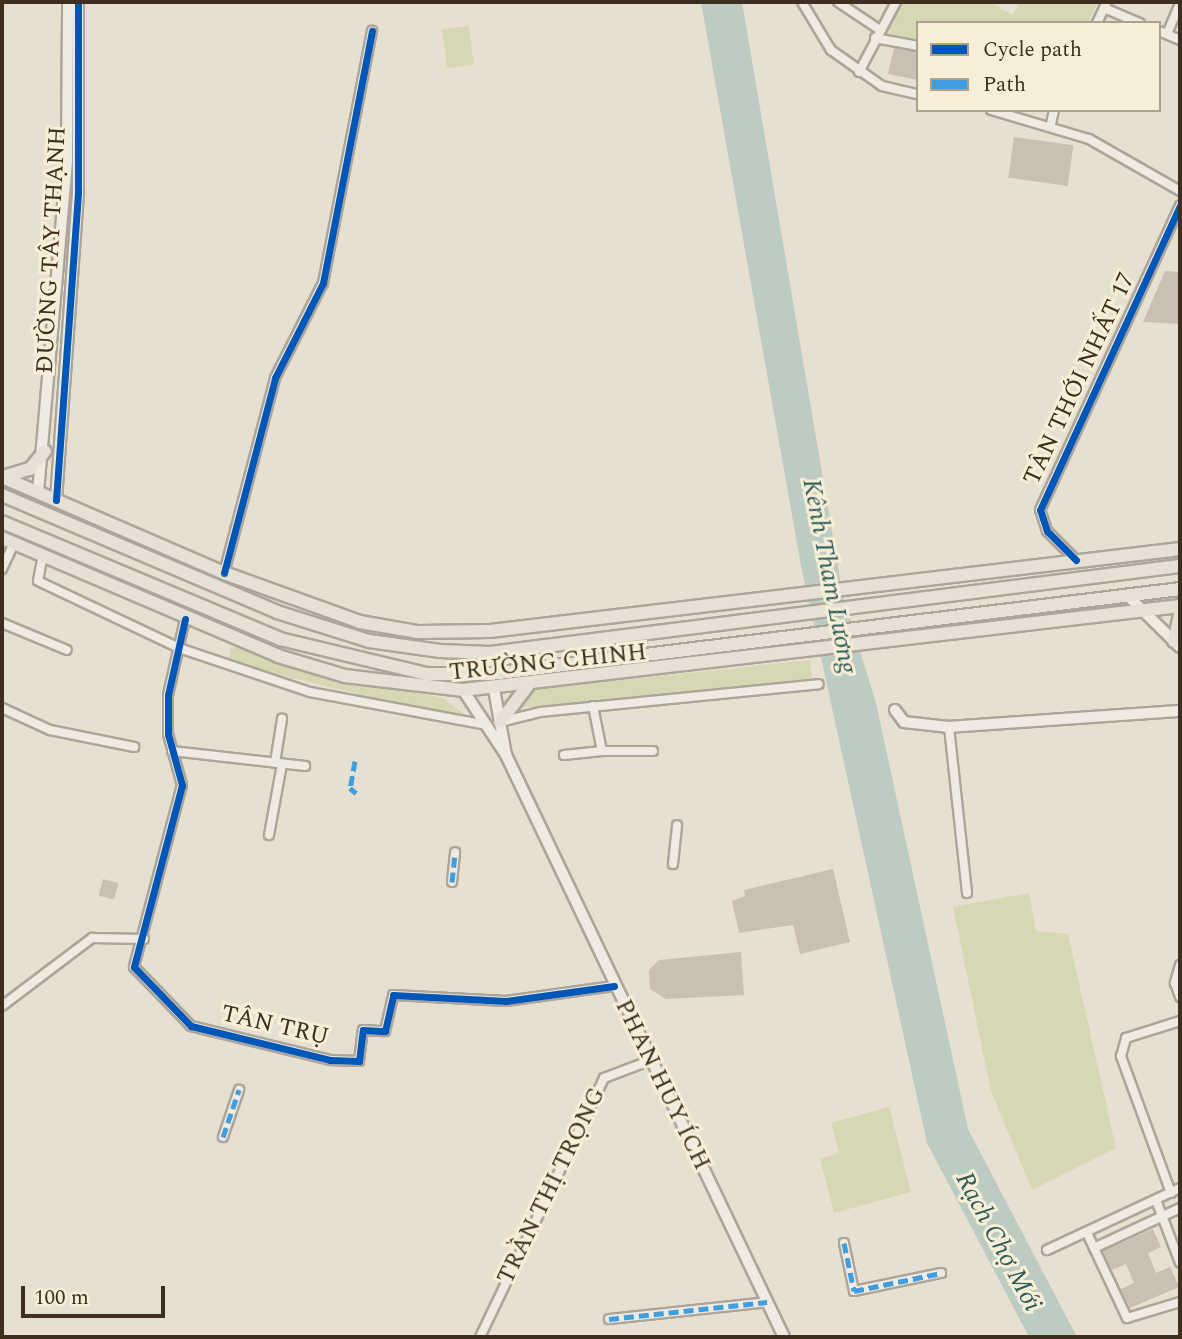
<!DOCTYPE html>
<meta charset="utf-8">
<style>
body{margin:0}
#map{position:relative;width:1182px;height:1339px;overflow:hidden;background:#e7e0d1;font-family:Spectral,serif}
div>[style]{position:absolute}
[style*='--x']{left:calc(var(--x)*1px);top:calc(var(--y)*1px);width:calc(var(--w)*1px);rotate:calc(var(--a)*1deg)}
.green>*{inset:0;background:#d6d7b3;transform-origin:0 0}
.water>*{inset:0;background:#bcccc2}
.building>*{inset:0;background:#cbbfb2;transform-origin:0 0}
.roads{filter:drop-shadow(2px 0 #ada599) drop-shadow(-2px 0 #ada599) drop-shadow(0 2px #ada599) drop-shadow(0 -2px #ada599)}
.street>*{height:8px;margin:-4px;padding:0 4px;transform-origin:4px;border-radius:4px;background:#efebe3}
.secondary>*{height:10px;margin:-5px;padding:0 5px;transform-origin:5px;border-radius:5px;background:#efebe3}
.primary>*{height:12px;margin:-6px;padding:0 6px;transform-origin:6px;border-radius:6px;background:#e6e1d4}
.quiet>*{height:5px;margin-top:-2.5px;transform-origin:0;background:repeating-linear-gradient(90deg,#3f9de0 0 10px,transparent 0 15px)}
.cycleway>*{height:7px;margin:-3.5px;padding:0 3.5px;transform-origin:3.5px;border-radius:3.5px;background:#0057b8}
span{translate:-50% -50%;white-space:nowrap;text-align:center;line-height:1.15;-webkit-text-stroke:6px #f7eed8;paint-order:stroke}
.street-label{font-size:24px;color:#3d2e20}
.water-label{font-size:26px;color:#2f5d5a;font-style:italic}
.frame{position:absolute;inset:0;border:4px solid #3d2e20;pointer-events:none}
.legend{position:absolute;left:916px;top:21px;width:245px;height:91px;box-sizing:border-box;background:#f7eed8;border:2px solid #ada18e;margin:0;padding:9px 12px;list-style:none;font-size:21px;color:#3d2e20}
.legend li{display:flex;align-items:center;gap:14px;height:35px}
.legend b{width:35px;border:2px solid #ada18e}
.scale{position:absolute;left:21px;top:1286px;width:144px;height:32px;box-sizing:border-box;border:4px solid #3d2e20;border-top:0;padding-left:9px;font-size:21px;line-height:24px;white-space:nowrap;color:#3d2e20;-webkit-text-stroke:5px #f7eed8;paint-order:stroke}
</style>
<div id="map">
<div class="green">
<div style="clip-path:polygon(901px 2px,989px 2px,1013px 15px,1020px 2px,1098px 2px,1088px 23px,918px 23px,918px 41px,881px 35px)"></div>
<div style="left:469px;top:26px;width:39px;height:27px;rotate:83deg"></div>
<div style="clip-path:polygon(239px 646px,341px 679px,443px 698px,476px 723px,228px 662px,231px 647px)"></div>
<div style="clip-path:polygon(810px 660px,812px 680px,520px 708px,518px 701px,529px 690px)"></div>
<div style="clip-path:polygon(1029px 893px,1036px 931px,1068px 934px,1116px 1148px,1032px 1190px,991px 1091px,953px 907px)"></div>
<div style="clip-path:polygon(889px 1107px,911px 1192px,834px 1213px,820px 1159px,839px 1153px,831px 1123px)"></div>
</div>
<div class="water">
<div style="clip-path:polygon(701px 2px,742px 2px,843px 596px,876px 703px,968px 1129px,1077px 1337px,1029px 1337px,927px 1143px,801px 566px)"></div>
</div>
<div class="building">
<div style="clip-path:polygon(894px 48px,918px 52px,918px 80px,888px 74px)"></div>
<div style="left:1014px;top:137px;width:60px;height:41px;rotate:8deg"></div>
<div style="clip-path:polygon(1165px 271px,1180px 272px,1180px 324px,1143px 322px)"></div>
<div style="clip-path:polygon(833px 869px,850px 942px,800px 954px,793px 925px,739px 933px,732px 901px,745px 896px,744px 890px)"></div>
<div style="left:103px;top:879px;width:16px;height:17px;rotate:15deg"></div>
<div style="clip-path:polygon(741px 952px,744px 995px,666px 999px,650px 989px,649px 970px,659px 960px)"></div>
<div style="clip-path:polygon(1153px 1229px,1161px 1247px,1148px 1253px,1156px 1273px,1170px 1267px,1179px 1287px,1130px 1308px,1121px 1289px,1134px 1283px,1126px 1264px,1112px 1270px,1103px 1251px)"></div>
</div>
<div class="roads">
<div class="street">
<div style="--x:802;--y:2;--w:56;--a:58.9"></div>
<div style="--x:831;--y:50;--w:62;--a:35.2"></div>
<div style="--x:882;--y:86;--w:37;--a:13"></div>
<div style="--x:838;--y:2;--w:50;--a:33.7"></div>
<div style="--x:1104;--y:8;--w:39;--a:23"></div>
<div style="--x:1097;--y:23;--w:23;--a:-65"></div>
<div style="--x:1159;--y:31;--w:23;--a:23"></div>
<div style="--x:1167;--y:34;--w:33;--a:-67"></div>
<div style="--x:875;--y:38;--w:44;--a:10.5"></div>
<div style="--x:859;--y:72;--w:79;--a:-62.1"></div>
<div style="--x:991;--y:110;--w:102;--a:16.5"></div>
<div style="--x:1089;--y:139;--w:105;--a:29.7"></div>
<div style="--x:1051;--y:124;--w:14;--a:-78"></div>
<div style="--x:43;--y:555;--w:26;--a:101"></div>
<div style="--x:38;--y:581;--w:156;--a:25.4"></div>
<div style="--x:179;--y:648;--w:138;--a:18.6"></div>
<div style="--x:310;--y:692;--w:179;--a:10.6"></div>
<div style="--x:1076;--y:560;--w:41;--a:-135"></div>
<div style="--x:1047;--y:531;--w:22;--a:-108"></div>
<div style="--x:1040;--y:510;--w:335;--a:-65.3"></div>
<div style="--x:2;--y:569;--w:29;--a:-65"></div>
<div style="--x:224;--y:573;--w:202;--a:-75.3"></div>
<div style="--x:275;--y:378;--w:106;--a:-63.2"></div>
<div style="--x:323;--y:283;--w:257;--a:-79"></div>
<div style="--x:185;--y:619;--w:78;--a:102.6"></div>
<div style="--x:168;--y:695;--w:39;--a:90"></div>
<div style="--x:168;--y:734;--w:53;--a:74.6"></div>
<div style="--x:182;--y:785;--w:188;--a:104.8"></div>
<div style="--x:134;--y:967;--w:82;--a:46"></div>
<div style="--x:191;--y:1026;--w:143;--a:13.7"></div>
<div style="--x:330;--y:1060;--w:29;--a:2"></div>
<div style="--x:359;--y:1061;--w:31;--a:-83"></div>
<div style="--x:363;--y:1030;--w:22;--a:3"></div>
<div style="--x:385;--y:1031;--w:37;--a:-77"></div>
<div style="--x:393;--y:995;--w:113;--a:3"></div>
<div style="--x:506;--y:1001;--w:109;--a:-7.9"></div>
<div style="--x:2;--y:623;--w:70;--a:22.6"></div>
<div style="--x:593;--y:706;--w:46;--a:78.7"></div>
<div style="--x:602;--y:751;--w:51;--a:0"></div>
<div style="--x:2;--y:708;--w:53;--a:24.6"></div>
<div style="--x:50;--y:730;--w:86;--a:11.4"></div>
<div style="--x:500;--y:722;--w:41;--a:-14"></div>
<div style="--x:540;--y:712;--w:280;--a:-5.7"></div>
<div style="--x:949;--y:727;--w:167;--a:83.8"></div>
<div style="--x:172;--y:751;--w:134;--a:6.4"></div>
<div style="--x:564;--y:755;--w:38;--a:-6"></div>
<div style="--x:275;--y:763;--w:45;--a:-81"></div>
<div style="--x:269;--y:835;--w:72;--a:-79.6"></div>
<div style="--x:673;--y:864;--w:39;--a:-84"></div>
<div style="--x:452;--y:882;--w:30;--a:-84"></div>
<div style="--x:1180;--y:965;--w:19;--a:106"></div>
<div style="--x:1175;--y:983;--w:15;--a:70"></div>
<div style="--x:2;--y:1006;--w:113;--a:-37.1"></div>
<div style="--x:92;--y:938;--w:52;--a:1.1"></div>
<div style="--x:223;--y:1137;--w:50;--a:-71.2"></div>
<div style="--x:1171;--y:1193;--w:146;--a:-110.1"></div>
<div style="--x:1121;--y:1056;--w:19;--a:-74"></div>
<div style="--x:1126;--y:1038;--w:57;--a:-17.5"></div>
<div style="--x:1156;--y:1200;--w:67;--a:69.1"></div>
<div style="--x:1087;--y:1233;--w:94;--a:64.8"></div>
<div style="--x:1127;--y:1318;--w:55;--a:-16.8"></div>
<div style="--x:844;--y:1243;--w:49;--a:78.2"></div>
<div style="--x:854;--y:1291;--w:89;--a:-11.7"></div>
<div style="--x:1094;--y:1248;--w:95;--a:-24.9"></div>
<div style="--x:1047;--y:1250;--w:147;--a:-25"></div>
<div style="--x:609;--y:1319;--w:159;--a:-6.1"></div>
<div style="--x:480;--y:1337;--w:287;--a:-64.4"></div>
<div style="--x:604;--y:1078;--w:48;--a:-20.7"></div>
</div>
<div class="secondary">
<div style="--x:38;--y:492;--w:335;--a:-85"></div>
<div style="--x:67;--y:158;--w:156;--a:-89.6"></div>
<div style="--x:56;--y:500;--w:310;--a:-85.9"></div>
<div style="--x:78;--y:191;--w:189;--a:-90"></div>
<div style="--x:1128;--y:596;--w:73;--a:44.4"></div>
<div style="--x:494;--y:689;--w:67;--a:79.7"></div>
<div style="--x:463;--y:690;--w:78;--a:56.5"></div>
<div style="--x:506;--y:755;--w:645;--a:64.47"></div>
<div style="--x:895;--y:710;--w:15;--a:53"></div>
<div style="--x:904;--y:722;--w:45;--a:6.3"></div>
<div style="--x:949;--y:727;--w:232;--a:-4"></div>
</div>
<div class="primary">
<div style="--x:2;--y:477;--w:242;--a:23.4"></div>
<div style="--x:224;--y:573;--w:145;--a:19.8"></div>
<div style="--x:360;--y:622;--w:59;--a:9.8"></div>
<div style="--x:418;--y:632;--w:72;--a:-0.8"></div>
<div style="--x:490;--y:631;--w:695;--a:-6.78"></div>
<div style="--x:3;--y:477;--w:28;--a:-17"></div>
<div style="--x:30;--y:469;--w:23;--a:-50"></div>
<div style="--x:2;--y:495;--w:299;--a:23"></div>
<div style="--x:277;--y:612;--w:96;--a:17.5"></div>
<div style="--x:369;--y:641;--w:72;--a:8"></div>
<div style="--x:440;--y:651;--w:50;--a:2.3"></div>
<div style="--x:490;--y:653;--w:695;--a:-7.19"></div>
<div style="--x:2;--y:522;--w:302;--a:22.8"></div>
<div style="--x:280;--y:639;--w:151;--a:13.4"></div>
<div style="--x:427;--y:674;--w:64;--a:0"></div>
<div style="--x:491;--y:674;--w:694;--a:-7.03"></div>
<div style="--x:2;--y:538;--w:300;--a:23.1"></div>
<div style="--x:278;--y:656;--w:70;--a:16.6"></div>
<div style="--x:345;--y:676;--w:119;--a:6.8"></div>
<div style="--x:463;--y:690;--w:722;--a:-6.68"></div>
<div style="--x:1174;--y:641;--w:28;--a:-77"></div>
<div style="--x:500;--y:722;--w:48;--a:-52.7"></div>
</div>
</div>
<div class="quiet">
<div style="--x:355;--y:761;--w:27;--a:100"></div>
<div style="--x:350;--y:788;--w:8;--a:40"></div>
<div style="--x:452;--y:882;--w:30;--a:-84"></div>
<div style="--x:223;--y:1137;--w:50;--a:-71.2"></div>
<div style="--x:844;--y:1243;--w:49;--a:78.2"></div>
<div style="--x:854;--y:1291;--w:89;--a:-11.7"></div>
<div style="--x:609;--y:1319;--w:159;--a:-6.1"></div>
</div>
<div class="cycleway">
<div style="--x:56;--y:500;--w:310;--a:-85.9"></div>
<div style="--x:78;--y:191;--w:189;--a:-90"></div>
<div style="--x:1076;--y:560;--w:41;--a:-135"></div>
<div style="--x:1047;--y:531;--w:22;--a:-108"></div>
<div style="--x:1040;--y:510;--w:335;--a:-65.3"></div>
<div style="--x:224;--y:573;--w:202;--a:-75.3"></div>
<div style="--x:275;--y:378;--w:106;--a:-63.2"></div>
<div style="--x:323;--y:283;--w:257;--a:-79"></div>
<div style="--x:185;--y:619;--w:78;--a:102.6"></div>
<div style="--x:168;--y:695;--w:39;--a:90"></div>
<div style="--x:168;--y:734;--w:53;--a:74.6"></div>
<div style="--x:182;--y:785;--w:188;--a:104.8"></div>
<div style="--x:134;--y:967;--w:82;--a:46"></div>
<div style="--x:191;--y:1026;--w:143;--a:13.7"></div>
<div style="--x:330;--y:1060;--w:29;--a:2"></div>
<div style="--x:359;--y:1061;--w:31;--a:-83"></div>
<div style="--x:363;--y:1030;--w:22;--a:3"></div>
<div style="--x:385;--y:1031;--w:37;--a:-77"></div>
<div style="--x:393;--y:995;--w:113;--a:3"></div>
<div style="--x:506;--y:1001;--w:109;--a:-7.9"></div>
</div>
<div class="street-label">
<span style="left:52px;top:250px;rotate:-87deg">ĐƯỜNG TÂY THẠNH</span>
<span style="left:1080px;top:379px;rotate:-65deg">TÂN THỚI NHẤT 17</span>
<span style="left:548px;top:663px;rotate:-6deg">TRƯỜNG CHINH</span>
<span style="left:275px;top:1026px;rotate:13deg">TÂN TRỤ</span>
<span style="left:662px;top:1085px;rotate:64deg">PHAN HUY ÍCH</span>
<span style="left:552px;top:1186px;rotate:-64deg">TRẦN THỊ TRỌNG</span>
</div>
<div class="water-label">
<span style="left:829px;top:576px;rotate:79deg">Kênh Tham Lương</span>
<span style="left:998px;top:1242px;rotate:62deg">Rạch Chợ Mới</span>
</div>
<div class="frame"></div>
<ul class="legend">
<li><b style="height:9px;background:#0057b8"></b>Cycle path</li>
<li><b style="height:9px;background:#3f9de0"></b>Path</li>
</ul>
<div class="scale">100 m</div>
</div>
